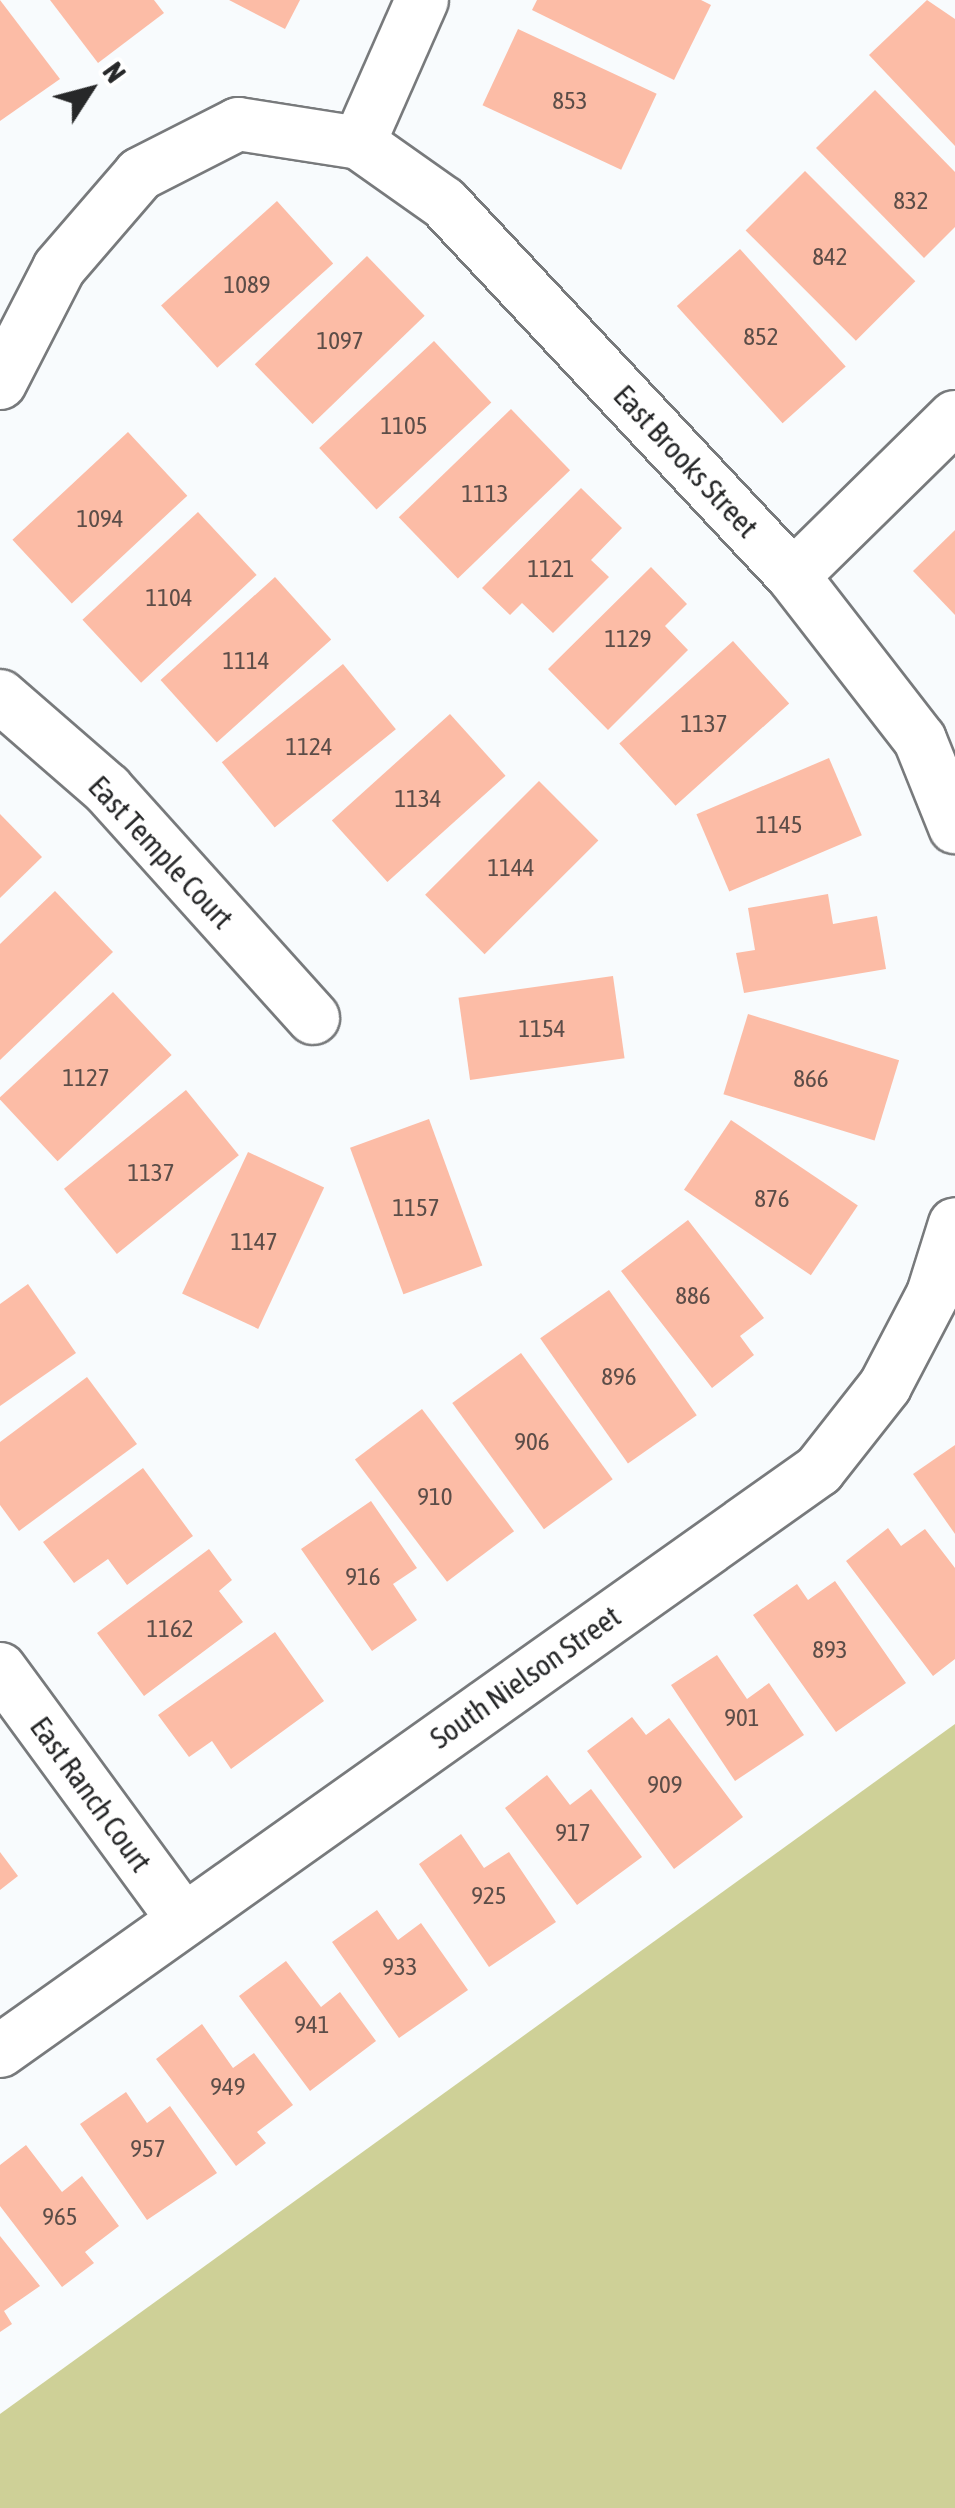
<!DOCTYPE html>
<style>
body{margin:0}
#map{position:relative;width:955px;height:2508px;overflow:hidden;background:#f8fbfd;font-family:"Asap Condensed",sans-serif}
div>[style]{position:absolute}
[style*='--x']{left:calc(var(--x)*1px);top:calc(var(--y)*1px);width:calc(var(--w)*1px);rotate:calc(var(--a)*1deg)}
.green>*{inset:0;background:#ced097}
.building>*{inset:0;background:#fcbca6;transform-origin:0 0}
.roads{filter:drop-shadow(2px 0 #787a7c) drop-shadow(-2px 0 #787a7c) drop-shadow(0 2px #787a7c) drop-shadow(0 -2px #787a7c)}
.street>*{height:52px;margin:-26px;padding:0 26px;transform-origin:26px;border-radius:26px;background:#fff}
span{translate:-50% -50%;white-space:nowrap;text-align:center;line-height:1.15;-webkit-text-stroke:8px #fff;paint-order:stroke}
.number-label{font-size:25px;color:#5c4d48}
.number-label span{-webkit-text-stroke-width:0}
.street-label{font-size:30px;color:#272829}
.north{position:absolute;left:40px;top:40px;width:100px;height:100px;-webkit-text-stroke:8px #fff;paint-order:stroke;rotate:54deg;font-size:28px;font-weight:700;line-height:40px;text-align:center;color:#272829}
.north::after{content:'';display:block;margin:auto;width:35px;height:45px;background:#272829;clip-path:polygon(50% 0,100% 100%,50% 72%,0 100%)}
</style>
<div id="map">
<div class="green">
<div style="clip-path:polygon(955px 1724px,955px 2508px,0 2508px,0 2414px)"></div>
</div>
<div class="building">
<div style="clip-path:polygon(0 0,60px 79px,0 121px)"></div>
<div style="clip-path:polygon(50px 0,154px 0,164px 13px,98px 63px)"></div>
<div style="clip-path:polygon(229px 0,300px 0,285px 29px)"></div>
<div style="clip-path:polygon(537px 0,701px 0,711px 5px,674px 80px,532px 10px)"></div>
<div style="clip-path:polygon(927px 0,955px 19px,955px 146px,869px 55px)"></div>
<div style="left:518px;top:29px;width:153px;height:84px;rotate:25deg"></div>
<div style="clip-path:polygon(875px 90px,955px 172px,955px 227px,924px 258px,816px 148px)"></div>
<div style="left:805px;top:171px;width:156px;height:84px;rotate:45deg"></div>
<div style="left:277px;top:201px;width:84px;height:156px;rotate:48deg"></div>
<div style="left:740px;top:249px;width:158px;height:85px;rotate:48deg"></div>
<div style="left:367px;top:256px;width:83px;height:156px;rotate:46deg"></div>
<div style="left:434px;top:341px;width:84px;height:157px;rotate:47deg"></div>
<div style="left:511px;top:409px;width:85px;height:156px;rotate:46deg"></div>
<div style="left:128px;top:432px;width:87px;height:158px;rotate:47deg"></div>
<div style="clip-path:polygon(581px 488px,622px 528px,591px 560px,609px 577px,553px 633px,522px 603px,510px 615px,482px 588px)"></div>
<div style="left:198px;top:512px;width:86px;height:158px;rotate:47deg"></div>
<div style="clip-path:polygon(955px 530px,955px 615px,913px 571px)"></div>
<div style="clip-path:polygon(651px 567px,687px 604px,665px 626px,688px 650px,608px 730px,548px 669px)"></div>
<div style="left:275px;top:577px;width:84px;height:154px;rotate:48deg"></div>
<div style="left:733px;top:641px;width:84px;height:153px;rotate:48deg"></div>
<div style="left:343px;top:664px;width:84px;height:156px;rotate:51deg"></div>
<div style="left:450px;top:714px;width:83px;height:159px;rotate:48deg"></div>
<div style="left:829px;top:758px;width:84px;height:144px;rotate:67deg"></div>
<div style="left:539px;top:781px;width:84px;height:161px;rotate:45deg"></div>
<div style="clip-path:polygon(0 814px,42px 857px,0 898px)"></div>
<div style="clip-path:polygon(55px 891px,113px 952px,0 1060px,0 944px)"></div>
<div style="clip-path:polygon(828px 894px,833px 924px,877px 916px,886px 969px,744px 993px,736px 953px,755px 950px,748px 908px)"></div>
<div style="left:613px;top:976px;width:83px;height:156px;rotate:82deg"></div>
<div style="left:113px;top:992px;width:86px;height:156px;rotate:47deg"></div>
<div style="left:748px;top:1014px;width:158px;height:84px;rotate:17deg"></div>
<div style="left:186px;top:1090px;width:84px;height:157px;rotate:51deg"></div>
<div style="left:429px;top:1119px;width:156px;height:84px;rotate:70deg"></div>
<div style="left:731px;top:1120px;width:153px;height:84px;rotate:34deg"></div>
<div style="left:248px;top:1152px;width:84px;height:156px;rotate:25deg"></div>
<div style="clip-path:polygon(688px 1220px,764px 1318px,740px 1336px,754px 1355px,712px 1388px,621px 1271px)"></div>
<div style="clip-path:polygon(28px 1284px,76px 1353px,0 1406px,0 1304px)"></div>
<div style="left:609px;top:1290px;width:153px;height:84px;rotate:55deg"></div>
<div style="left:521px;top:1353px;width:156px;height:85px;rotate:54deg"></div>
<div style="clip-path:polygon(87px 1377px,137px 1444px,19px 1531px,0 1505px,0 1442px)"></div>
<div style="left:422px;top:1409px;width:153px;height:84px;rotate:53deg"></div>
<div style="clip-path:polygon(955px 1445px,955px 1534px,913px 1474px)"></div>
<div style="clip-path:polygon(143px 1468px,193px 1536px,127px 1585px,108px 1559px,74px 1583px,43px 1542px)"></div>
<div style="clip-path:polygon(371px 1501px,417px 1568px,393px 1584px,417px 1620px,372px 1651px,301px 1549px)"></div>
<div style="clip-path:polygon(888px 1528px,901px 1546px,925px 1529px,955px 1568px,955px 1659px,933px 1676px,846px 1561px)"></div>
<div style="clip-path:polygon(209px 1549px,232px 1580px,219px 1591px,243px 1622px,144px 1696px,97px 1633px)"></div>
<div style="clip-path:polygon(835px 1581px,906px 1683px,836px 1732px,753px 1615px,797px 1584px,808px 1600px)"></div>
<div style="clip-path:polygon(275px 1632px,324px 1701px,231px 1769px,212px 1741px,189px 1757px,158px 1715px)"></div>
<div style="clip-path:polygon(717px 1655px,747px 1699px,769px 1683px,804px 1735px,735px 1781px,671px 1685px)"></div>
<div style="clip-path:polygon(632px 1717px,646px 1735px,669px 1718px,743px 1817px,674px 1869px,587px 1751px)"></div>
<div style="clip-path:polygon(547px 1775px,570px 1805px,591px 1789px,642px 1857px,577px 1905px,505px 1808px)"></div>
<div style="clip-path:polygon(461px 1834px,484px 1868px,509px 1852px,556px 1922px,489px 1967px,419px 1864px)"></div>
<div style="clip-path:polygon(0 1852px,18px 1876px,0 1890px)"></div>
<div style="clip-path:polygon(377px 1910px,398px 1940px,421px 1923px,468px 1990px,399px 2038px,332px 1942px)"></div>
<div style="clip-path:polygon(286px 1961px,321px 2007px,340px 1992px,376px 2041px,310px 2091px,239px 1996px)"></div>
<div style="clip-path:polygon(202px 2024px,233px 2068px,254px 2053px,293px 2105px,257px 2132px,266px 2143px,236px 2166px,156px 2059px)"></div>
<div style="clip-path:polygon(126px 2092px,147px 2123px,170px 2106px,217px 2173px,147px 2220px,80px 2124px)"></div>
<div style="clip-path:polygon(26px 2145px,62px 2192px,82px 2176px,119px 2226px,85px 2252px,94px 2263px,62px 2287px,0 2206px,0 2165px)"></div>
<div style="clip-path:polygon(0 2236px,40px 2286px,4px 2311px,12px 2324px,0 2332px)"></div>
</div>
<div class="roads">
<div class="street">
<div style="--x:359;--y:143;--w:156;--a:-66.2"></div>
<div style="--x:0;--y:383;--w:129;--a:-62.8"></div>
<div style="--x:59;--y:268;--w:124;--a:-49.2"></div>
<div style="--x:140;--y:174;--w:110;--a:-27"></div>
<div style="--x:238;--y:124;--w:122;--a:8.9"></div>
<div style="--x:359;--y:143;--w:104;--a:35.2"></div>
<div style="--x:444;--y:203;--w:511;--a:46.9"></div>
<div style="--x:793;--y:576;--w:207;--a:52.2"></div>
<div style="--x:920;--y:740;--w:94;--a:68.1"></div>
<div style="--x:793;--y:576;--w:227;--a:-44.5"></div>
<div style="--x:0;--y:696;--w:142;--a:41"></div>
<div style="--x:107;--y:789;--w:308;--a:48"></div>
<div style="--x:0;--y:1669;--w:310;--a:53.8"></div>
<div style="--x:0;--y:2051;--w:1004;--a:-35.35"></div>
<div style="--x:819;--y:1470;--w:107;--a:-51.8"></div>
<div style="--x:885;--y:1386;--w:104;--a:-62.4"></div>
<div style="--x:933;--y:1294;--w:73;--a:-72.6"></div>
</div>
</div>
<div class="number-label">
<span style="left:570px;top:100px">853</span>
<span style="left:911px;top:200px">832</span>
<span style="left:830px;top:256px">842</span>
<span style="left:247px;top:284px">1089</span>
<span style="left:761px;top:336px">852</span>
<span style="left:340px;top:340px">1097</span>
<span style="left:404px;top:425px">1105</span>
<span style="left:485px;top:493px">1113</span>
<span style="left:100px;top:518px">1094</span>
<span style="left:551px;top:568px">1121</span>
<span style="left:169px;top:597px">1104</span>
<span style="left:628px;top:638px">1129</span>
<span style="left:246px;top:660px">1114</span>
<span style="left:704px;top:723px">1137</span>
<span style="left:309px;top:746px">1124</span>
<span style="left:418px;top:798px">1134</span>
<span style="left:779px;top:824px">1145</span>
<span style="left:511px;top:867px">1144</span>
<span style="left:542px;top:1028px">1154</span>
<span style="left:86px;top:1077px">1127</span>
<span style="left:811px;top:1078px">866</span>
<span style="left:151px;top:1172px">1137</span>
<span style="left:772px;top:1198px">876</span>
<span style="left:416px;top:1207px">1157</span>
<span style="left:254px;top:1241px">1147</span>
<span style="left:693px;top:1295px">886</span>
<span style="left:619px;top:1376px">896</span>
<span style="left:532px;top:1441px">906</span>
<span style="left:435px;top:1496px">910</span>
<span style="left:363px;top:1576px">916</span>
<span style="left:170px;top:1628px">1162</span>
<span style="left:830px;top:1649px">893</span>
<span style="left:742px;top:1717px">901</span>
<span style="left:665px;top:1784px">909</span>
<span style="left:573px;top:1832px">917</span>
<span style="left:489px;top:1895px">925</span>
<span style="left:400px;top:1966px">933</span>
<span style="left:312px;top:2024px">941</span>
<span style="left:228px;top:2086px">949</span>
<span style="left:148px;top:2148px">957</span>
<span style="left:60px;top:2216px">965</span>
</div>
<div class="street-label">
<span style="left:686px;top:461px;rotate:47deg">East Brooks Street</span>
<span style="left:161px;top:852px;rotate:47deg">East Temple Court</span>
<span style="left:525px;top:1677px;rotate:-35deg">South Nielson Street</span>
<span style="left:91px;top:1794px;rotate:54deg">East Ranch Court</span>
</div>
<div class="north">N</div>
</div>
